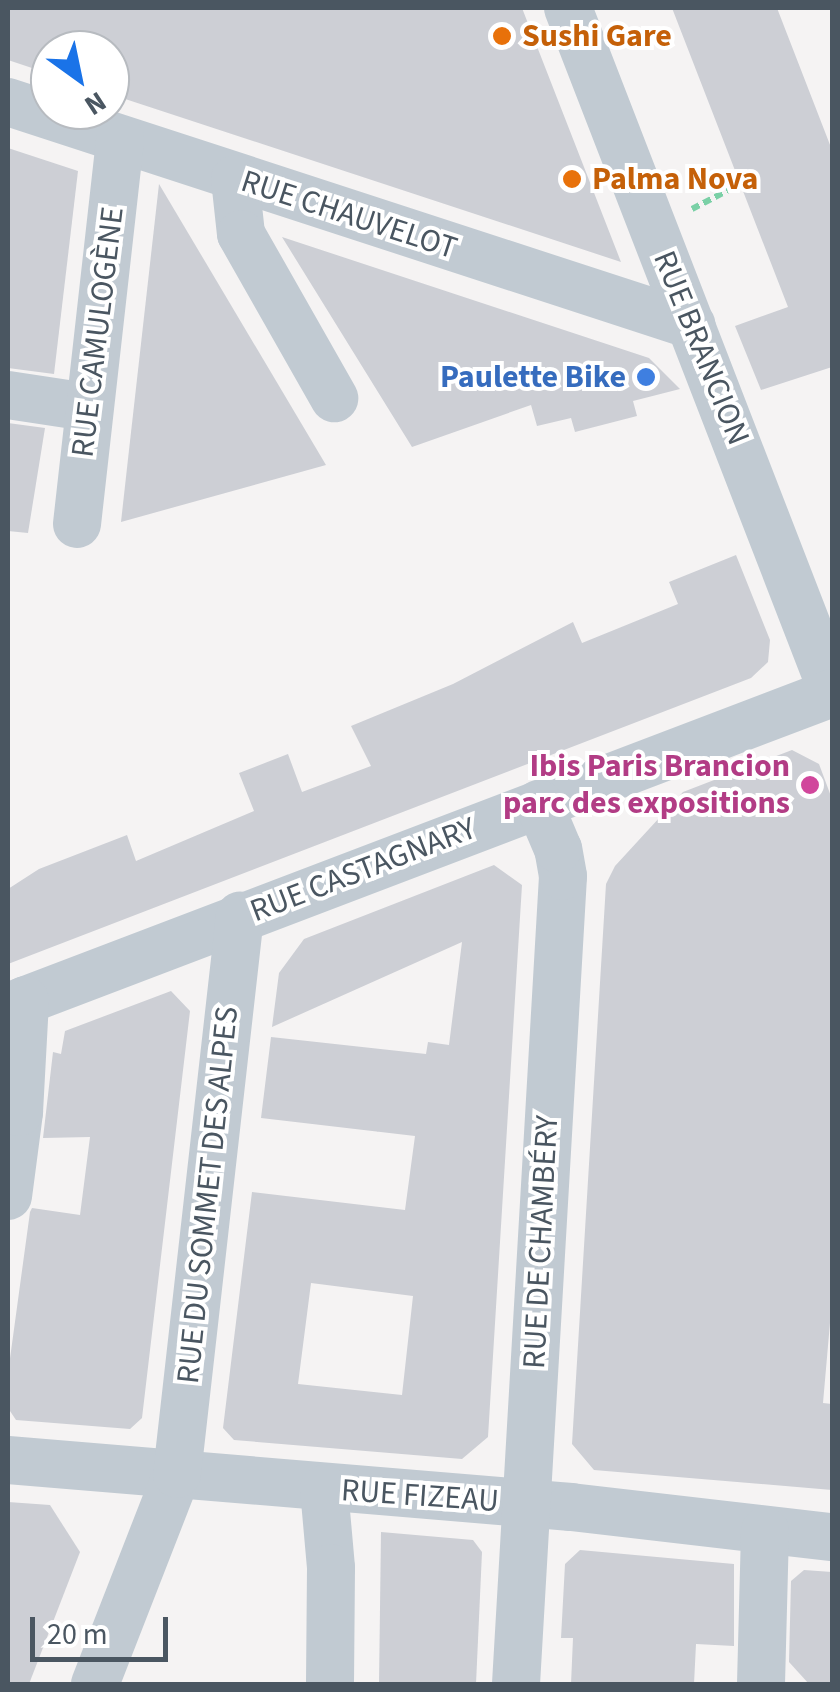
<!DOCTYPE html>
<meta charset="utf-8">
<style>
body{margin:0}
#map{position:relative;width:840px;height:1692px;overflow:hidden;background:#f5f3f3;font-family:"Source Sans 3",sans-serif}
div>[style]{position:absolute}
[style*='--x']{left:calc(var(--x)*1px);top:calc(var(--y)*1px);width:calc(var(--w)*1px);rotate:calc(var(--a)*1deg)}
.building>*{inset:0;background:#cdcfd5}
.path>*{height:6px;margin-top:-3px;transform-origin:0;background:repeating-linear-gradient(90deg,#7ad0a6 0 8px,transparent 0 13px)}
.minor>*{height:48px;margin:-24px;padding:0 24px;transform-origin:24px;border-radius:24px;background:#c1cad2}
.dots>*{width:28px;height:28px;translate:-50% -50%;box-sizing:border-box;border:5px solid #fff;border-radius:50%}
span{translate:-50% -50%;white-space:nowrap;text-align:center;line-height:1.15;-webkit-text-stroke:8px #fff;paint-order:stroke}
.food-label{font-size:32px;color:#c56008;font-weight:700}
.left{translate:0 -50%;text-align:left}
.street-label{font-size:32px;color:#4a5661}
.shop-label{font-size:32px;color:#366cbe;font-weight:700}
.right{translate:-100% -50%;text-align:right}
.hotel-label{font-size:32px;color:#b23c85;font-weight:700}
.frame{position:absolute;inset:0;border:10px solid #4a5661;pointer-events:none}
.north{position:absolute;left:30px;top:30px;width:100px;height:100px;box-sizing:border-box;background:#fff;border:2px solid #b7bbc0;border-radius:50%;rotate:147deg;font-size:28px;font-weight:700;line-height:40px;text-align:center;color:#4a5661}
.north::after{content:'';display:block;margin:auto;width:35px;height:45px;background:#1a73e8;clip-path:polygon(50% 0,100% 100%,50% 72%,0 100%)}
.scale{position:absolute;left:30px;top:1617px;width:138px;height:45px;box-sizing:border-box;border:5px solid #4a5661;border-top:0;padding-left:12px;font-size:30px;line-height:35px;white-space:nowrap;color:#4a5661;-webkit-text-stroke:8px #fff;paint-order:stroke}
</style>
<div id="map">
<div class="building">
<div style="clip-path:polygon(8px 8px,522px 8px,621px 262px,110px 94px,110px 50px,50px 50px,50px 74px,8px 60px)"></div>
<div style="clip-path:polygon(672px 8px,777px 8px,832px 150px,832px 367px,761px 390px,735px 326px,788px 307px)"></div>
<div style="clip-path:polygon(8px 148px,78px 171px,54px 374px,8px 368px)"></div>
<div style="clip-path:polygon(159px 184px,326px 465px,121px 522px,128px 459px)"></div>
<div style="clip-path:polygon(282px 237px,649px 358px,680px 389px,633px 401px,637px 416px,575px 432px,571px 418px,537px 426px,531px 405px,412px 447px)"></div>
<div style="clip-path:polygon(8px 423px,45px 428px,28px 533px,8px 531px)"></div>
<div style="clip-path:polygon(736px 555px,770px 640px,768px 662px,751px 678px,8px 964px,8px 889px,39px 869px,127px 835px,136px 861px,254px 811px,239px 773px,288px 754px,302px 792px,371px 766px,351px 726px,453px 684px,573px 622px,582px 643px,678px 604px,669px 582px)"></div>
<div style="clip-path:polygon(792px 750px,819px 764px,832px 799px,832px 1300px,823px 1403px,832px 1404px,832px 1490px,594px 1470px,572px 1444px,606px 884px,615px 866px,683px 792px)"></div>
<div style="clip-path:polygon(evenodd,494px 865px,522px 885px,488px 1437px,462px 1459px,234px 1440px,223px 1428px,252px 1192px,405px 1210px,415px 1136px,261px 1118px,271px 1037px,426px 1054px,428px 1042px,449px 1045px,462px 942px,272px 1027px,279px 973px,304px 939px,494px 865px,311px 1283px,413px 1296px,402px 1395px,298px 1384px,311px 1283px)"></div>
<div style="clip-path:polygon(171px 991px,190px 1011px,142px 1418px,130px 1429px,16px 1420px,8px 1408px,8px 1373px,30px 1212px,32px 1208px,80px 1215px,90px 1137px,43px 1138px,53px 1052px,61px 1054px,65px 1031px)"></div>
<div style="clip-path:polygon(8px 1502px,50px 1505px,80px 1552px,29px 1684px,8px 1684px)"></div>
<div style="clip-path:polygon(381px 1532px,473px 1540px,482px 1552px,476px 1684px,379px 1684px)"></div>
<div style="clip-path:polygon(580px 1550px,734px 1564px,734px 1646px,696px 1644px,694px 1684px,571px 1684px,573px 1638px,561px 1638px,565px 1564px)"></div>
<div style="clip-path:polygon(804px 1570px,832px 1572px,832px 1684px,809px 1684px,789px 1662px,791px 1581px)"></div>
</div>
<div class="path">
<div style="--x:692;--y:209;--w:54;--a:-27.5"></div>
</div>
<div class="minor">
<div style="--x:568;--y:8;--w:731;--a:68.84"></div>
<div style="--x:8;--y:102;--w:719;--a:18.06"></div>
<div style="--x:235;--y:179;--w:55;--a:83.8"></div>
<div style="--x:241;--y:234;--w:189;--a:60.4"></div>
<div style="--x:8;--y:395;--w:80;--a:8.6"></div>
<div style="--x:77;--y:524;--w:387;--a:-83.6"></div>
<div style="--x:8;--y:1007;--w:882;--a:-20.86"></div>
<div style="--x:8;--y:1196;--w:85;--a:-82.5"></div>
<div style="--x:19;--y:1112;--w:112;--a:-86.9"></div>
<div style="--x:8;--y:1460;--w:565;--a:4.77"></div>
<div style="--x:571;--y:1507;--w:263;--a:6.6"></div>
<div style="--x:324;--y:1489;--w:79;--a:84.9"></div>
<div style="--x:331;--y:1568;--w:116;--a:90.5"></div>
<div style="--x:95;--y:1684;--w:225;--a:-68.7"></div>
<div style="--x:177;--y:1474;--w:562;--a:-83.56"></div>
<div style="--x:516;--y:1684;--w:809;--a:-86.67"></div>
<div style="--x:563;--y:876;--w:27;--a:-100"></div>
<div style="--x:558;--y:849;--w:49;--a:-112.9"></div>
<div style="--x:761;--y:1684;--w:153;--a:-88.5"></div>
</div>
<div class="dots">
<div style="left:502px;top:36px;background:#e8710a"></div>
<div style="left:572px;top:179px;background:#e8710a"></div>
<div style="left:646px;top:377px;background:#3f7fe0"></div>
<div style="left:810px;top:785px;background:#d1479c"></div>
</div>
<div class="food-label">
<span class="left" style="left:522px;top:36px">Sushi Gare</span>
<span class="left" style="left:592px;top:179px">Palma Nova</span>
</div>
<div class="street-label">
<span style="left:349px;top:215px;rotate:18deg">RUE CHAUVELOT</span>
<span style="left:98px;top:332px;rotate:-83deg">RUE CAMULOGÈNE</span>
<span style="left:701px;top:348px;rotate:68deg">RUE BRANCION</span>
<span style="left:363px;top:870px;rotate:-21deg">RUE CASTAGNARY</span>
<span style="left:208px;top:1195px;rotate:-84deg">RUE DU SOMMET DES ALPES</span>
<span style="left:541px;top:1242px;rotate:-87deg">RUE DE CHAMBÉRY</span>
<span style="left:420px;top:1496px;rotate:4deg">RUE FIZEAU</span>
</div>
<div class="shop-label">
<span class="right" style="left:626px;top:377px">Paulette Bike</span>
</div>
<div class="hotel-label">
<span class="right" style="left:790px;top:785px">Ibis Paris Brancion<br>parc des expositions</span>
</div>
<div class="frame"></div>
<div class="north">N</div>
<div class="scale">20 m</div>
</div>
